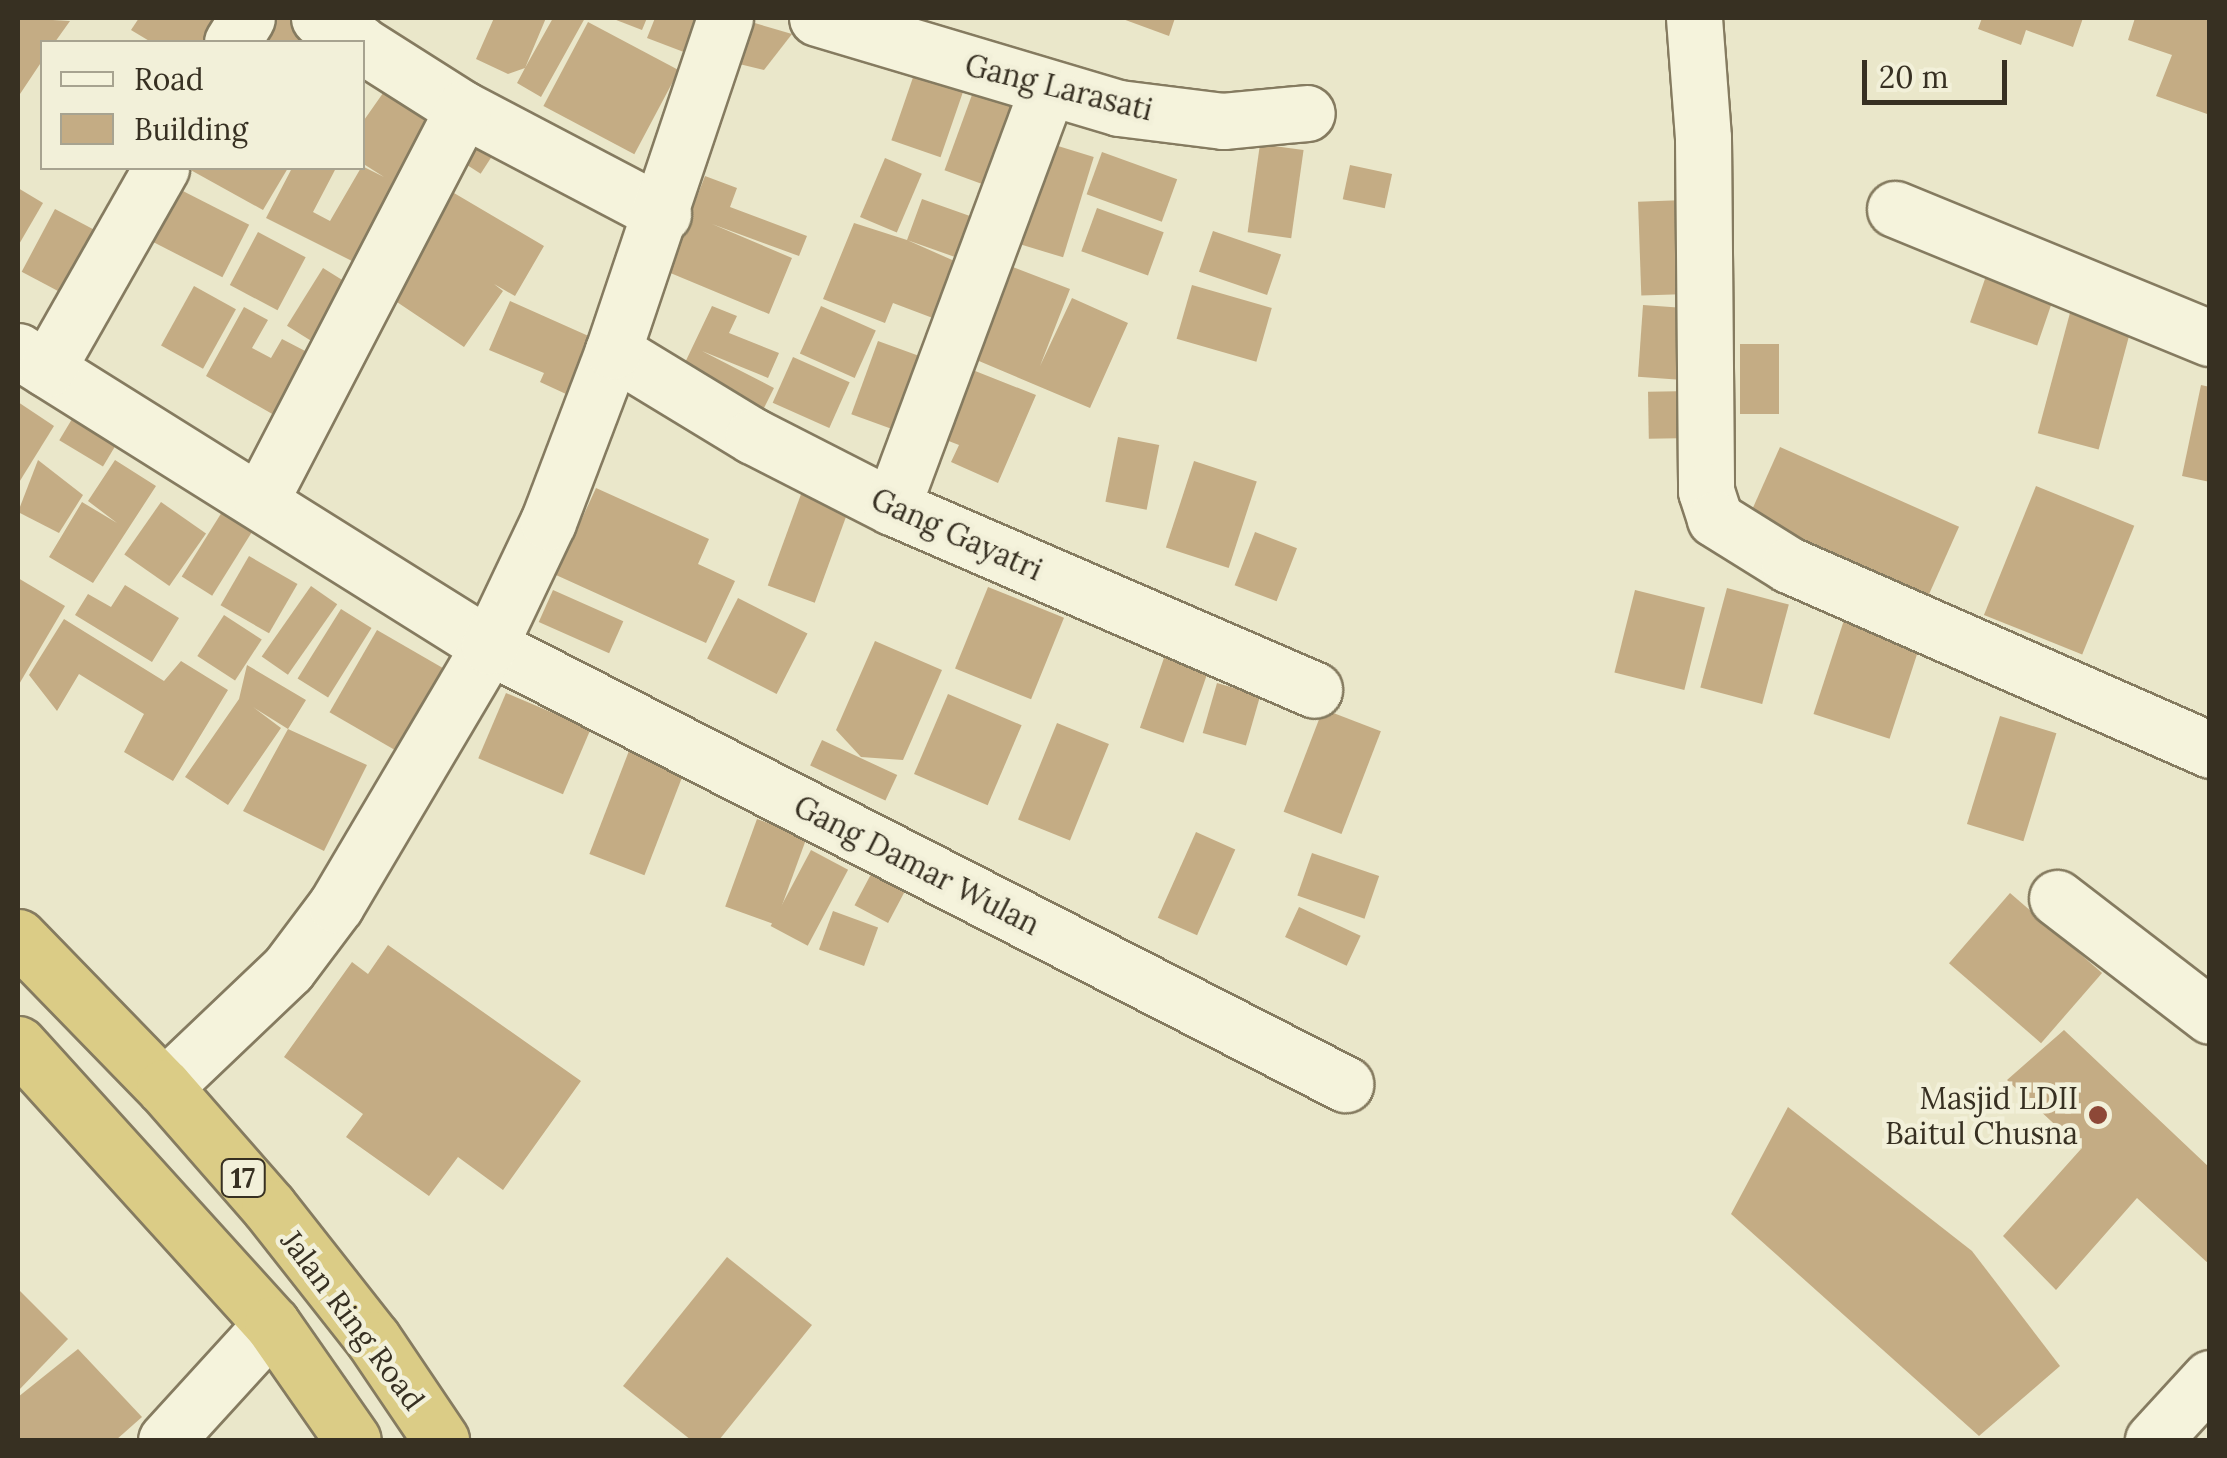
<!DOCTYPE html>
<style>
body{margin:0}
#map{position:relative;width:2227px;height:1458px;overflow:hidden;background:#eae7ca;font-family:Lora,serif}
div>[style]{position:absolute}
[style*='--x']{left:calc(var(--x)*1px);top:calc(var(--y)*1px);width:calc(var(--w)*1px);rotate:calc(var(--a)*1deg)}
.building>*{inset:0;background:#c4ac84;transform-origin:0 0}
.roads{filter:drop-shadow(2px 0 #857b60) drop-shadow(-2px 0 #857b60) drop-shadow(0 2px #857b60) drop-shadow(0 -2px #857b60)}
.minor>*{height:55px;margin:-27.5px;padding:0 27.5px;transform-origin:27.5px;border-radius:27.5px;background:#f5f3dc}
.tertiary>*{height:55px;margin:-27.5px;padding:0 27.5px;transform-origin:27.5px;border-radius:27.5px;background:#f5f3dc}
.trunk>*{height:55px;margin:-27.5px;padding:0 27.5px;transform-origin:27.5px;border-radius:27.5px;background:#dbcc86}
.dots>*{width:28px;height:28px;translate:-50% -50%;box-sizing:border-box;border:5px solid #f2f0d9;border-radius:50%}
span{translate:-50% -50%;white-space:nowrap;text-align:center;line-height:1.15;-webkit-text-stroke:9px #f2f0d9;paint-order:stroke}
.shield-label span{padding:2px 8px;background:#f2f0d9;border:2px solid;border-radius:8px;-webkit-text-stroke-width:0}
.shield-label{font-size:28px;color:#373022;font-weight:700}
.street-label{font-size:30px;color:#373022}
.poi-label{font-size:30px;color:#373022}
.right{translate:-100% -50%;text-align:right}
.frame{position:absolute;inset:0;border:20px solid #373022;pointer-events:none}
.legend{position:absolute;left:40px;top:40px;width:325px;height:130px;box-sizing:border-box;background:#f2f0d9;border:2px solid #a7a390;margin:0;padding:12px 18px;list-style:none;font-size:30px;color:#373022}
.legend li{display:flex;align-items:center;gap:20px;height:50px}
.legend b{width:50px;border:2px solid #a7a390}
.scale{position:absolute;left:1862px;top:60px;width:145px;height:45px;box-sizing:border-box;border:5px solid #373022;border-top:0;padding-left:12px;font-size:30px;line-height:35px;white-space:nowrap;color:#373022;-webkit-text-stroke:8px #f2f0d9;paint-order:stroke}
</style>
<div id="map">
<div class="building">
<div style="clip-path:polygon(18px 18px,70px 21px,55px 42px,42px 42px,42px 61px,18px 97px)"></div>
<div style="clip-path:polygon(139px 18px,227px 18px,211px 42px,151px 42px,131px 30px)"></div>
<div style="clip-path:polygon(257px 18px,302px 18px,311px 42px,243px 42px)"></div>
<div style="clip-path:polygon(494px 18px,546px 18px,525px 68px,553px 18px,585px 18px,541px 97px,517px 83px,525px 68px,508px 74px,476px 59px)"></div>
<div style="clip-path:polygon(611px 18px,647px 18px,642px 30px)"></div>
<div style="clip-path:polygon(655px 18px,703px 18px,689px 54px,647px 38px)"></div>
<div style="clip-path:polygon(1120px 18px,1175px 18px,1169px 36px)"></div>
<div style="clip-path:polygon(1982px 18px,2083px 18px,2073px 47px,2026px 30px,2021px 45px,1978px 29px)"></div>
<div style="clip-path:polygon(2135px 18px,2210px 18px,2210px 115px,2156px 96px,2172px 55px,2128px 40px)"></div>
<div style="clip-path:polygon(748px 21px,792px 34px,764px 70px,735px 63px)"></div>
<div style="left:588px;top:22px;width:103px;height:95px;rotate:28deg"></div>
<div style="left:920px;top:57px;width:52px;height:88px;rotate:19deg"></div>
<div style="clip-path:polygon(395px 76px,453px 118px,358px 264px,266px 218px,292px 168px,336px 168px,313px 212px,330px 221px,362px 166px,384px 177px,362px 163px,362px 123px)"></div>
<div style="left:977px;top:81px;width:61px;height:95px;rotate:20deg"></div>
<div style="left:466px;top:132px;width:35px;height:27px;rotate:33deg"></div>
<div style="left:1045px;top:142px;width:51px;height:105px;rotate:17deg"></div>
<div style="left:1260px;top:144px;width:44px;height:89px;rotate:8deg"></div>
<div style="left:1102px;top:152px;width:80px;height:45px;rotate:20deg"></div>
<div style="left:885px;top:158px;width:40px;height:64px;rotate:23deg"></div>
<div style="left:1350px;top:165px;width:43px;height:35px;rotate:12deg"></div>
<div style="clip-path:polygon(187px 168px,288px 168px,263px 210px)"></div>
<div style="clip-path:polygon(705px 176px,737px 188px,730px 207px,807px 236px,799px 256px,712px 224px,792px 258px,769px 314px,668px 272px)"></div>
<div style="clip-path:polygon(437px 183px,544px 246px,515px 296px,494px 284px,503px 291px,464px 347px,382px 292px)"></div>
<div style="clip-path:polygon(18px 188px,43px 203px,18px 246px)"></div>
<div style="left:177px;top:188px;width:81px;height:59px;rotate:27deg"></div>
<div style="clip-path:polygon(922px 199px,984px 221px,969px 262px,907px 240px,968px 267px,946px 323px,893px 303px,885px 323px,823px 299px,854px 223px,907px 240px)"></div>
<div style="left:1685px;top:200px;width:94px;height:47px;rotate:88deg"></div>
<div style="left:1097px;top:208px;width:71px;height:46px;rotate:20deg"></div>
<div style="left:55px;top:209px;width:47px;height:71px;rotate:28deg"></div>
<div style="left:1213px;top:231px;width:72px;height:43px;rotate:19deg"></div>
<div style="left:258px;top:232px;width:54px;height:60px;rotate:28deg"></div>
<div style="clip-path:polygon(997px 261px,1070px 289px,1040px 366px,1072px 298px,1128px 323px,1090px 408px,960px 353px)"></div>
<div style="left:323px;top:268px;width:34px;height:68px;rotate:32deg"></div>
<div style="left:1986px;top:276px;width:71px;height:49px;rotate:19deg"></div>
<div style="left:1192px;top:285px;width:83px;height:56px;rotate:16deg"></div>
<div style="left:194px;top:286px;width:48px;height:68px;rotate:29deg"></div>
<div style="left:2074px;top:298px;width:63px;height:140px;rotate:15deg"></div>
<div style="clip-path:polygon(510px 301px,593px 338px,566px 394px,540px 382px,544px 373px,489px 350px)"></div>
<div style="left:1643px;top:305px;width:45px;height:72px;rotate:4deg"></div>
<div style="clip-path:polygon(712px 306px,737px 316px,729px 333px,779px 353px,768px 378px,702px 351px,774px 388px,762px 412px,681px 371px)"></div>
<div style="left:821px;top:306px;width:60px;height:52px;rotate:24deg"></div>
<div style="clip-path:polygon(244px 307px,268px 320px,252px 348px,271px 358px,282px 339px,309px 353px,274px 415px,206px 376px)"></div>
<div style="left:878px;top:341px;width:55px;height:78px;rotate:20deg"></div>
<div style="left:1740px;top:344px;width:39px;height:70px"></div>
<div style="left:793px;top:357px;width:62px;height:50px;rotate:24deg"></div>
<div style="clip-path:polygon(955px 363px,1036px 395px,998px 483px,951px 462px,959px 445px,928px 433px)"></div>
<div style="clip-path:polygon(2201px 385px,2210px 387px,2210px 482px,2182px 476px)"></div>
<div style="left:1692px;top:391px;width:47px;height:44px;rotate:89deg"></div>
<div style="left:84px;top:399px;width:51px;height:48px;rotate:31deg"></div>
<div style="clip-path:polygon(18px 402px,54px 426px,18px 484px)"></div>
<div style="left:1118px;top:437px;width:42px;height:66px;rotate:11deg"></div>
<div style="left:1780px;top:447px;width:196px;height:95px;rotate:24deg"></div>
<div style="clip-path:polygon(38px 460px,83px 495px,59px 533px,18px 512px)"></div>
<div style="clip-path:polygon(115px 460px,156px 486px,93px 583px,49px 557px,82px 502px,117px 523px,88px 501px)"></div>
<div style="left:1194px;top:461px;width:66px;height:91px;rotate:18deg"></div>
<div style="left:804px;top:486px;width:50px;height:106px;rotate:20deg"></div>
<div style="left:2036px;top:486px;width:106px;height:139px;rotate:22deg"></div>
<div style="clip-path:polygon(596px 488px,709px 539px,698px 564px,735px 581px,706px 643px,556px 575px)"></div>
<div style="left:232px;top:496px;width:36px;height:95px;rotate:32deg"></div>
<div style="left:161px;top:502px;width:55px;height:64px;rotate:35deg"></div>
<div style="left:1255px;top:532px;width:45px;height:57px;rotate:21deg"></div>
<div style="left:249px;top:556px;width:56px;height:57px;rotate:30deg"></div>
<div style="clip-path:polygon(18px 578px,65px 606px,18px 686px)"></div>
<div style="clip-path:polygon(125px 585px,179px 618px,152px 662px,75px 615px,88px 594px,111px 607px)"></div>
<div style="left:311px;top:586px;width:32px;height:86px;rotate:35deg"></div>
<div style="left:988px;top:587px;width:82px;height:88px;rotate:22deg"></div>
<div style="left:1727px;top:588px;width:64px;height:103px;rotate:15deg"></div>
<div style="left:553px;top:590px;width:77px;height:35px;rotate:24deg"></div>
<div style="left:1635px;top:590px;width:72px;height:85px;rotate:14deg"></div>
<div style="left:738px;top:598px;width:78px;height:68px;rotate:27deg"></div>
<div style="left:341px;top:609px;width:36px;height:82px;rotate:32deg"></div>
<div style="left:224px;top:615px;width:45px;height:49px;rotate:33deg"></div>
<div style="left:1845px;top:617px;width:80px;height:102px;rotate:18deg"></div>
<div style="clip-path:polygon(64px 619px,164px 681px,181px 661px,228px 690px,173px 781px,124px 752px,144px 714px,79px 674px,57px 711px,29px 675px)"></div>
<div style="left:377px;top:630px;width:77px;height:95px;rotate:30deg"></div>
<div style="clip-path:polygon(875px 641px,942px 670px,903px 760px,861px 757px,836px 730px)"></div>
<div style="left:1165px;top:655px;width:46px;height:77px;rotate:19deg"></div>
<div style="clip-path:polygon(247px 665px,306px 700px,288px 729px,367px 765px,324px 851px,243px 811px,288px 729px,253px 707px,281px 728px,228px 805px,185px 777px,239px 699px)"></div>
<div style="left:1217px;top:683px;width:45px;height:52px;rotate:16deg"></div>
<div style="left:506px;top:693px;width:92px;height:71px;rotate:23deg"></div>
<div style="left:948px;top:694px;width:80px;height:87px;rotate:23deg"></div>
<div style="left:1323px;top:709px;width:62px;height:110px;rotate:21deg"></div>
<div style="left:2000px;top:716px;width:59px;height:113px;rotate:17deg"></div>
<div style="left:1057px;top:723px;width:56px;height:104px;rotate:22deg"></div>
<div style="left:822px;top:740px;width:83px;height:28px;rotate:25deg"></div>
<div style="left:632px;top:743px;width:59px;height:119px;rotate:21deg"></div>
<div style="left:757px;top:819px;width:53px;height:93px;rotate:20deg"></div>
<div style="left:1196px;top:832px;width:43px;height:94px;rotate:24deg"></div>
<div style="left:811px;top:850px;width:42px;height:86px;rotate:28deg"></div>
<div style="left:1312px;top:853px;width:71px;height:45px;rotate:19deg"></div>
<div style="left:878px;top:861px;width:38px;height:50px;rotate:28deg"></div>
<div style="left:2010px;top:893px;width:122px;height:93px;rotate:41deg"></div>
<div style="left:1299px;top:907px;width:68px;height:33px;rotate:25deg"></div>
<div style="left:833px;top:911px;width:48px;height:41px;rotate:20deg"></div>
<div style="clip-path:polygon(388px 945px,581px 1081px,503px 1190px,458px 1157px,429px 1196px,346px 1137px,363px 1114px,284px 1057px,352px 962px,368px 974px)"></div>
<div style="clip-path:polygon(2064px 1030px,2210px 1168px,2210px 1265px,2137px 1198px,2056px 1290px,2003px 1236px,2081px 1149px,2007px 1080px)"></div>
<div style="clip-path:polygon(1788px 1107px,1972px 1251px,2060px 1366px,1979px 1436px,1731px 1214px)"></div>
<div style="clip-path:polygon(727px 1257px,812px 1325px,719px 1440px,691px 1440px,623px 1386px)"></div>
<div style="clip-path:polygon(18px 1289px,68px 1339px,18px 1391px)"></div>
<div style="clip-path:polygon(78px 1349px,142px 1417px,116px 1440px,18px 1440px,18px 1397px)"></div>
</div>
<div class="roads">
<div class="minor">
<div style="--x:319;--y:18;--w:47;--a:31"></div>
<div style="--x:817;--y:18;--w:315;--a:16.6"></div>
<div style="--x:1119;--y:108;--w:105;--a:7.1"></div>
<div style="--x:1223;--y:121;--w:84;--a:-5.4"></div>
<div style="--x:1694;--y:18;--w:120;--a:85.7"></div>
<div style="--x:1703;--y:138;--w:353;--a:89.5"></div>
<div style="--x:1706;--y:491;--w:29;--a:72"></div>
<div style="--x:1715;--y:519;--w:87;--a:31.9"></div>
<div style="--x:1789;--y:565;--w:460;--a:23.7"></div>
<div style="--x:232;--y:42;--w:28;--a:-58"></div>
<div style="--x:362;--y:45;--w:120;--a:32.4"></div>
<div style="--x:463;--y:109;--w:226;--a:27.7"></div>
<div style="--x:1895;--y:209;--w:340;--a:22.3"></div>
<div style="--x:18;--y:351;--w:556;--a:32.06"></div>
<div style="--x:489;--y:646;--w:962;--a:27.1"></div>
<div style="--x:613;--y:351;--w:164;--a:31.3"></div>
<div style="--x:753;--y:436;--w:156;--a:27.1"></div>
<div style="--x:892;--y:507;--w:460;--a:23.4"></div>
<div style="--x:47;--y:369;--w:231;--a:-60.4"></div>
<div style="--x:261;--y:499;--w:439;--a:-62.6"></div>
<div style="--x:892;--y:507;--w:447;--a:-69.6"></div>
<div style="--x:2057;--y:898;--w:193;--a:37.6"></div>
<div style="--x:164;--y:1087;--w:171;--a:-43.6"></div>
<div style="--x:288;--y:969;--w:80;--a:-53.1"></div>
<div style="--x:336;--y:905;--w:301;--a:-59.4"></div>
<div style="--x:489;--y:646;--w:137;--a:-64.6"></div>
<div style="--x:548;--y:522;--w:183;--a:-69.2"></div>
<div style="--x:613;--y:351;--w:351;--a:-71.4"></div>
<div style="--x:2153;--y:1440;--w:84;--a:-47.4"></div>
</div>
<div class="tertiary">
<div style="--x:166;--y:1440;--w:157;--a:-47.6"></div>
</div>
<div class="trunk">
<div style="--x:18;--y:937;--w:209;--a:45.8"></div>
<div style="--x:164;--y:1087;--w:159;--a:48.8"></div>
<div style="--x:269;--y:1207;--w:168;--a:51.8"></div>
<div style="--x:373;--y:1339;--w:122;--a:56"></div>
<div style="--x:18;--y:1044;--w:378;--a:47.8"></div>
<div style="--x:272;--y:1324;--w:141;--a:55.1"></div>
</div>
</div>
<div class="dots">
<div style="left:2098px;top:1115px;background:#8d4837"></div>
</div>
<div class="shield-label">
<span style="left:243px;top:1178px">17</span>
</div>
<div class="street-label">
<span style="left:1059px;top:87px;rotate:14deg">Gang Larasati</span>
<span style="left:957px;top:534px;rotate:24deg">Gang Gayatri</span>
<span style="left:917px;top:865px;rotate:27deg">Gang Damar Wulan</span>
<span style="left:353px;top:1320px;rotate:53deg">Jalan Ring Road</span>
</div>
<div class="poi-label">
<span class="right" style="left:2078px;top:1115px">Masjid LDII<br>Baitul Chusna</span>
</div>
<div class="frame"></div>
<ul class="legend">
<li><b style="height:12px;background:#f5f3dc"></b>Road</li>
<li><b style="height:28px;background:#c4ac84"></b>Building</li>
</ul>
<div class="scale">20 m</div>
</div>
